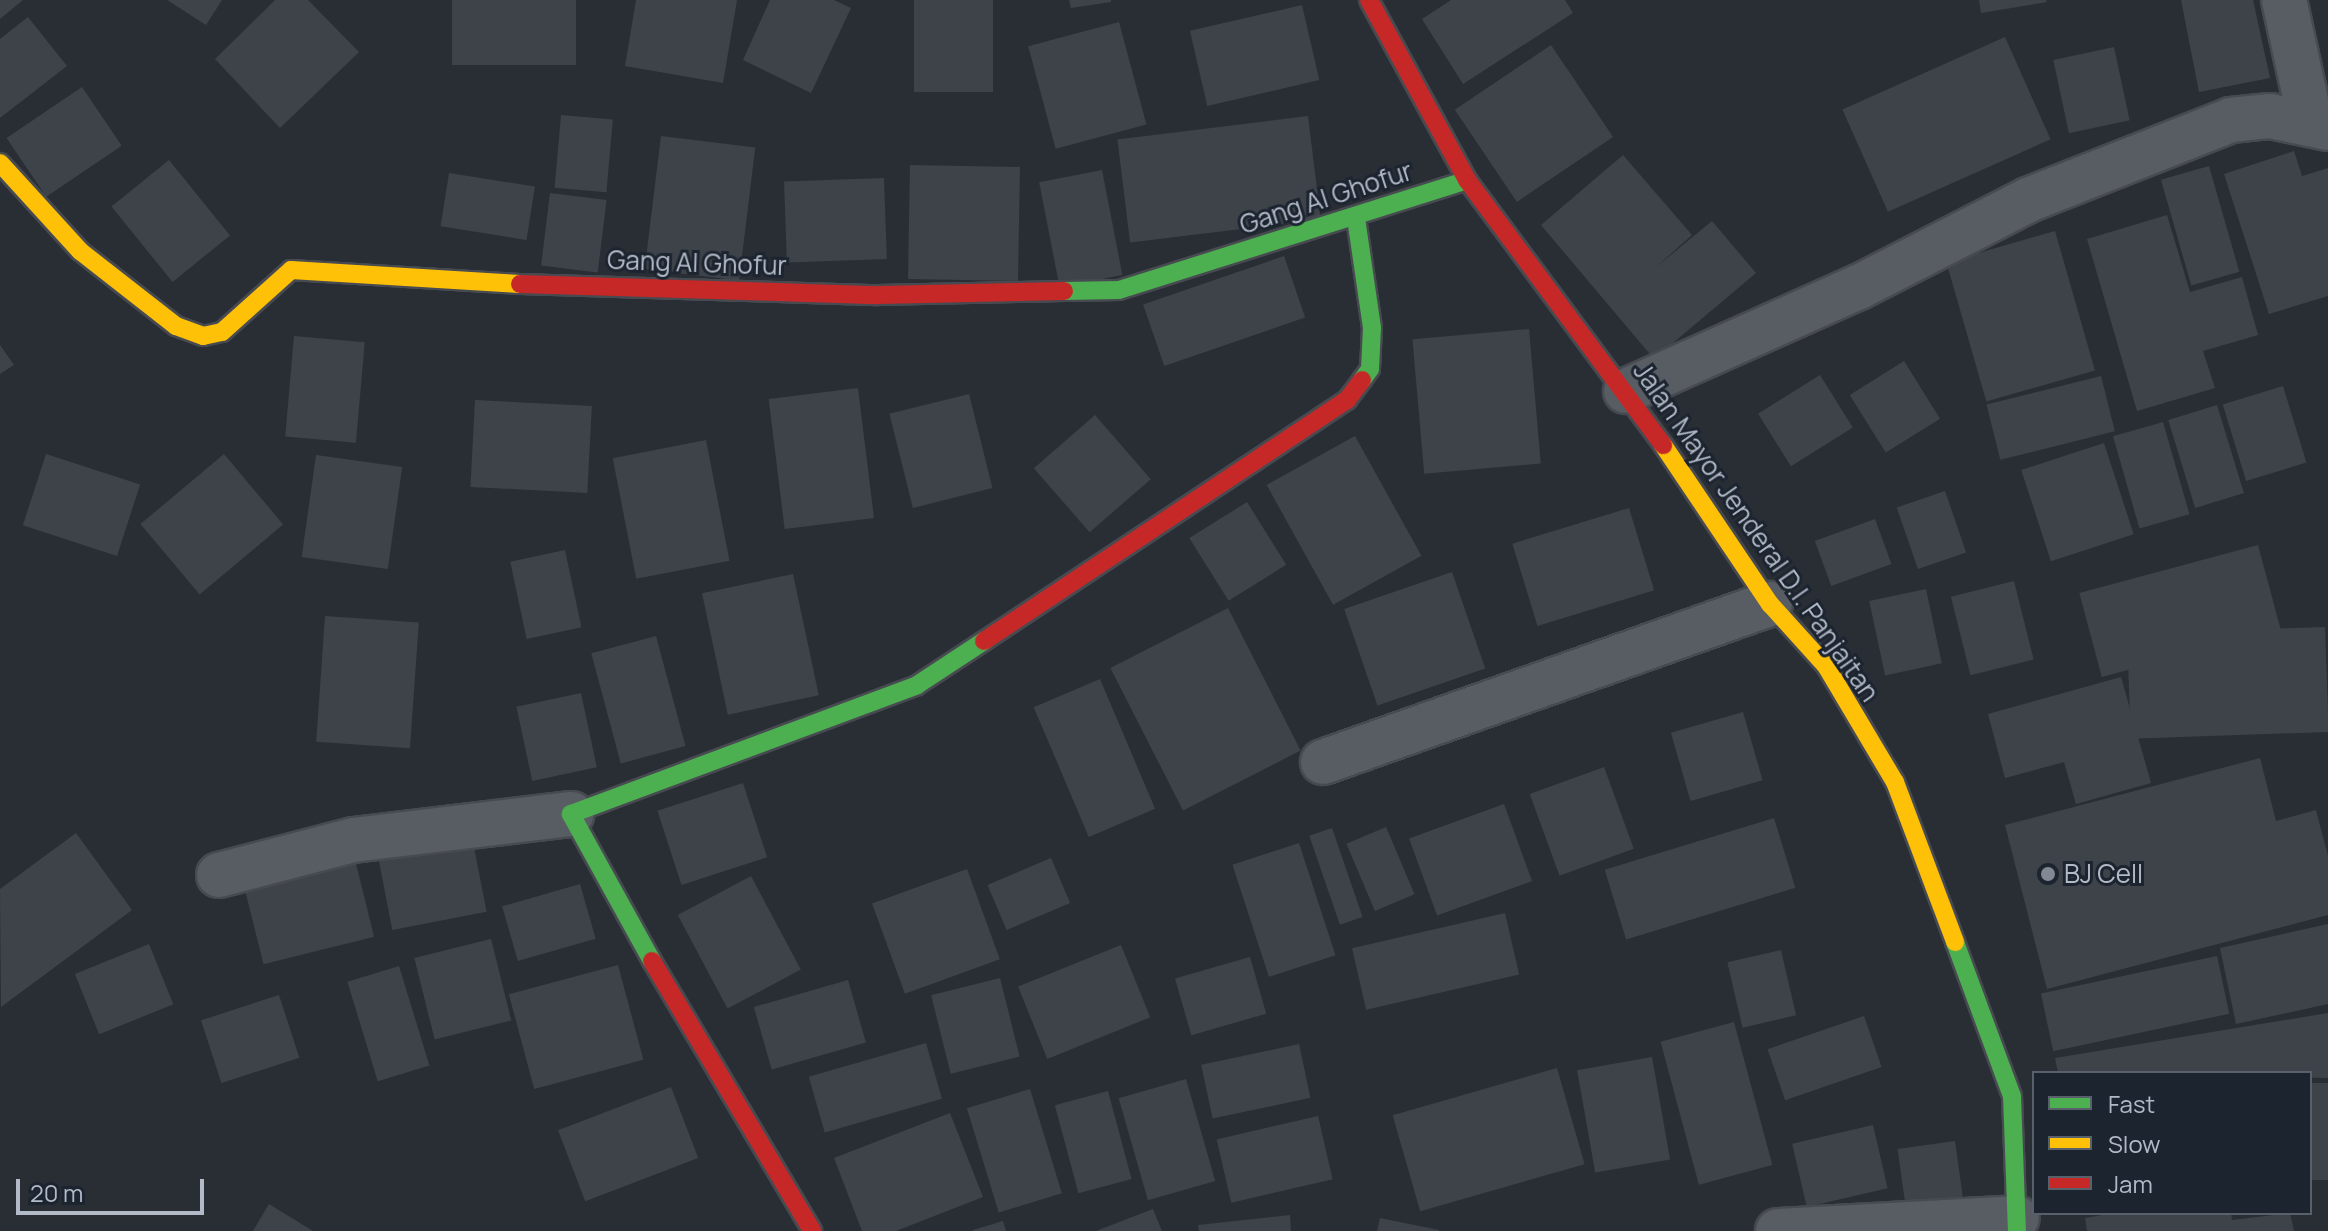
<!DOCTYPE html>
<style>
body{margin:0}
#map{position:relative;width:2328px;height:1231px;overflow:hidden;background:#292e35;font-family:Manrope,sans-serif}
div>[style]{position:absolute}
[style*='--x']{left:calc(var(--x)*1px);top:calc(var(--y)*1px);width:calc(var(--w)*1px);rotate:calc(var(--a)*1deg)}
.building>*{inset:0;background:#3e4349;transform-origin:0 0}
.roads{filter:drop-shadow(2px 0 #474a50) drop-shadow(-2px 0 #474a50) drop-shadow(0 2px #474a50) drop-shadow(0 -2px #474a50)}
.street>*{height:44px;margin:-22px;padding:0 22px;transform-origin:22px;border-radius:22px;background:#585c63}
.fast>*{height:18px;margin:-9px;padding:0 9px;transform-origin:9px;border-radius:9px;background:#4caf50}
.slow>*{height:18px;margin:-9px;padding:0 9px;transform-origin:9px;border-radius:9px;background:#ffc107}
.jam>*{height:18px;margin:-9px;padding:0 9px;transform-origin:9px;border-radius:9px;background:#c62828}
.dots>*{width:22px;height:22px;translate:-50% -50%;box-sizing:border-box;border:4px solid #1c2430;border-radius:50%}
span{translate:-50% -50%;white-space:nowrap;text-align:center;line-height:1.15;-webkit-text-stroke:6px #1c2430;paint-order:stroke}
.street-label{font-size:26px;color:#b3bac7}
.poi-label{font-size:26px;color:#b3bac7}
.left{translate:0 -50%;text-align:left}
.legend{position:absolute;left:2032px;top:1071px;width:280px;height:144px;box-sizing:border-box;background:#1c2430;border:2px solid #58606c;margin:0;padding:10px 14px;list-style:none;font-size:24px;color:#b3bac7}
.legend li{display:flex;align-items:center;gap:16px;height:40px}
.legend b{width:40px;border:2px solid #58606c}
.scale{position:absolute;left:16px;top:1179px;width:188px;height:36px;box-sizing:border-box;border:4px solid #b3bac7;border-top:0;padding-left:10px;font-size:24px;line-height:28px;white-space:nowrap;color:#b3bac7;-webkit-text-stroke:6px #1c2430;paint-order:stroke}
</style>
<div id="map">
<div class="building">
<div style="clip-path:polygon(0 0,23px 0,0 19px)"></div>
<div style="clip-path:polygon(167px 0,222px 0,206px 25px)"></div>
<div style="clip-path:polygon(275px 0,308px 0,359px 52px,280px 128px,215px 59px)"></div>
<div style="left:452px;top:0;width:124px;height:65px"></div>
<div style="clip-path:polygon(636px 0,737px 0,723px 83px,625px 66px)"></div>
<div style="clip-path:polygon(770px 0,834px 0,851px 8px,811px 93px,743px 60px)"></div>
<div style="left:914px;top:0;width:79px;height:92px"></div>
<div style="clip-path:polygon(1069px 0,1111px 0,1111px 2px,1071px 8px)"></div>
<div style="clip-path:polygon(1451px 0,1565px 0,1573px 13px,1463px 84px,1422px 19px)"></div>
<div style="clip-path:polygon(1979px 0,2046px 0,2047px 2px,1981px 13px)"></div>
<div style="clip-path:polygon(2181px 0,2253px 0,2270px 78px,2199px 92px)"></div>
<div style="left:1302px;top:5px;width:77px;height:115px;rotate:77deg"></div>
<div style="clip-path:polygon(28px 17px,67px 66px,0 118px,0 39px)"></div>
<div style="left:1119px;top:22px;width:106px;height:94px;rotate:75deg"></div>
<div style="left:2005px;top:37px;width:112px;height:178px;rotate:66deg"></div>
<div style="left:1551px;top:45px;width:111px;height:116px;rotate:56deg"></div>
<div style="left:2114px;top:47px;width:75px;height:62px;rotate:78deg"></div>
<div style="left:82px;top:87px;width:71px;height:91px;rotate:56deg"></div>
<div style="left:561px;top:115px;width:52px;height:73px;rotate:5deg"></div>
<div style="left:1308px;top:116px;width:104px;height:192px;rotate:83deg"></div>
<div style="left:661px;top:136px;width:95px;height:134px;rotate:7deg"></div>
<div style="clip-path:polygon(2294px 151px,2302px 176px,2328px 168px,2328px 296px,2269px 314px,2224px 174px)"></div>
<div style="clip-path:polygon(1623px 155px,1692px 235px,1655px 268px,1712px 221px,1756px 273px,1654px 359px,1541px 225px)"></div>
<div style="left:169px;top:160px;width:97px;height:74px;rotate:51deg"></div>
<div style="left:910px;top:165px;width:110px;height:114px;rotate:1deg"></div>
<div style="left:2209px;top:166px;width:110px;height:50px;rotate:74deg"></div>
<div style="left:1102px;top:170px;width:107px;height:64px;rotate:79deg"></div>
<div style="left:449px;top:173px;width:87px;height:54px;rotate:9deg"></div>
<div style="left:884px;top:178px;width:81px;height:100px;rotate:88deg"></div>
<div style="left:550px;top:193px;width:57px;height:73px;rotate:7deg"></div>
<div style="clip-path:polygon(2167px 215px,2190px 292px,2242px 277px,2258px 335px,2203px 351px,2215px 388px,2137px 411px,2087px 239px)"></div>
<div style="left:2055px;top:231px;width:145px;height:113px;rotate:74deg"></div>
<div style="left:1284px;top:256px;width:65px;height:149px;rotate:71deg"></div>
<div style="left:1529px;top:329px;width:135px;height:117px;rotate:85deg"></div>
<div style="left:294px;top:336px;width:71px;height:101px;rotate:5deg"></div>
<div style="clip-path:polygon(0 345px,14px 365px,0 374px)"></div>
<div style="left:1904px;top:361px;width:68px;height:64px;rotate:58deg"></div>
<div style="left:1820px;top:375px;width:62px;height:73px;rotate:58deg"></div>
<div style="left:2101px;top:376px;width:57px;height:118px;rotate:76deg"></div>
<div style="left:2283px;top:386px;width:80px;height:63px;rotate:73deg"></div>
<div style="left:858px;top:388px;width:131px;height:90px;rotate:83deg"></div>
<div style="left:969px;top:394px;width:97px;height:82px;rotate:76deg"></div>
<div style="left:475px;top:400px;width:117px;height:87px;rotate:3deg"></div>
<div style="left:2217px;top:405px;width:92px;height:51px;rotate:73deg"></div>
<div style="left:1095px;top:415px;width:85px;height:81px;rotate:49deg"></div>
<div style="left:2163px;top:422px;width:96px;height:52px;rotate:74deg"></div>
<div style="left:1355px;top:436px;width:137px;height:101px;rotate:61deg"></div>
<div style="left:706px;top:440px;width:123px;height:95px;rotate:79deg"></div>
<div style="left:2104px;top:443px;width:96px;height:87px;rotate:72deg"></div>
<div style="left:46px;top:454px;width:99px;height:75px;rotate:18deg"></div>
<div style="left:224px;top:454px;width:92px;height:109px;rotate:50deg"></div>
<div style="left:316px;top:455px;width:87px;height:103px;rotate:8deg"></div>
<div style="left:1945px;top:491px;width:65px;height:51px;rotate:71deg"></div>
<div style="left:1247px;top:502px;width:74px;height:68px;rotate:58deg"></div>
<div style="left:1629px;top:508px;width:86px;height:122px;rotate:73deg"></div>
<div style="left:1875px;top:519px;width:48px;height:64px;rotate:70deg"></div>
<div style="left:2258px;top:545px;width:87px;height:185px;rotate:75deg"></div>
<div style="left:565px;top:550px;width:79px;height:56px;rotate:78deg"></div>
<div style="left:1452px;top:572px;width:102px;height:114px;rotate:71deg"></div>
<div style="left:793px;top:574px;width:124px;height:93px;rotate:78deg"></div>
<div style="left:2014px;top:581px;width:81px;height:65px;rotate:76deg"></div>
<div style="left:1926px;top:589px;width:76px;height:58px;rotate:78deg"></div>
<div style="left:1228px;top:608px;width:160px;height:132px;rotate:63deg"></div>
<div style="left:325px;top:616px;width:94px;height:126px;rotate:4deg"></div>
<div style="left:2325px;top:627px;width:105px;height:198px;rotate:88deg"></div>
<div style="left:656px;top:636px;width:114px;height:67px;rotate:75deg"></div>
<div style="clip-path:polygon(2121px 677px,2151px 783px,2076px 804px,2064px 762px,2005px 778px,1988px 714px)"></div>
<div style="left:1100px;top:679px;width:141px;height:72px;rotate:67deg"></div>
<div style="left:581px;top:693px;width:76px;height:66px;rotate:78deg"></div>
<div style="left:1743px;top:712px;width:71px;height:75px;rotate:74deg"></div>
<div style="clip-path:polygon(2260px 758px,2276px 821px,2316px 810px,2328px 856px,2328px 915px,2047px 989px,2005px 825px)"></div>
<div style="left:1604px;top:767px;width:87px;height:79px;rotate:70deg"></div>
<div style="left:743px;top:783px;width:78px;height:90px;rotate:72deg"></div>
<div style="left:1504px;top:804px;width:82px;height:101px;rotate:70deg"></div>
<div style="left:1774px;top:818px;width:73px;height:177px;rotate:73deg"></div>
<div style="left:1386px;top:827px;width:73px;height:43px;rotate:67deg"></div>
<div style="left:1332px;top:828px;width:94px;height:24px;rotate:71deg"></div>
<div style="clip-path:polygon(76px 833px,132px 910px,1px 1007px,0 889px)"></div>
<div style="left:473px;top:842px;width:71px;height:96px;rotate:79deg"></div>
<div style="left:1299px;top:843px;width:118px;height:70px;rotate:72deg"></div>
<div style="left:1051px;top:858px;width:49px;height:69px;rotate:67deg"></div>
<div style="left:356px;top:864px;width:75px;height:114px;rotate:76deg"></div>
<div style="left:967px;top:869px;width:96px;height:101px;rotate:70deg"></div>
<div style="left:751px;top:876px;width:106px;height:83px;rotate:62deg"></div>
<div style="left:580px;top:884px;width:57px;height:81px;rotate:74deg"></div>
<div style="left:1505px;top:913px;width:63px;height:157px;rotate:77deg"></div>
<div style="clip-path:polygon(2328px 924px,2328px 1004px,2236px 1024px,2220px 948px)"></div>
<div style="left:491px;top:939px;width:84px;height:79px;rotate:76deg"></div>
<div style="left:149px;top:944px;width:65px;height:80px;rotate:68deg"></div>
<div style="left:1121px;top:945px;width:78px;height:111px;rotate:68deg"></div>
<div style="left:1781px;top:950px;width:67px;height:55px;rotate:77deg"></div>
<div style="left:2217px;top:956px;width:59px;height:180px;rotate:78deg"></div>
<div style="left:1250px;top:957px;width:59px;height:78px;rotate:74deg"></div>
<div style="left:618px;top:965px;width:98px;height:113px;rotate:75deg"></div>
<div style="left:399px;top:966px;width:104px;height:54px;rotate:73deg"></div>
<div style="left:1000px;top:978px;width:81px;height:71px;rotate:76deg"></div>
<div style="left:848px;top:980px;width:65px;height:98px;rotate:74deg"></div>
<div style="left:279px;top:995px;width:66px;height:82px;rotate:72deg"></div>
<div style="clip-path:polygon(2328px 1013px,2328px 1078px,2058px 1073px,2055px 1058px)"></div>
<div style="left:1864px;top:1016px;width:54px;height:102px;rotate:71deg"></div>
<div style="left:1734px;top:1022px;width:148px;height:76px;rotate:75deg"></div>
<div style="left:926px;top:1043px;width:58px;height:122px;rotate:74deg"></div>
<div style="left:1299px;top:1044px;width:55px;height:100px;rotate:78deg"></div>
<div style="left:1652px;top:1057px;width:104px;height:76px;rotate:80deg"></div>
<div style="left:1557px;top:1068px;width:100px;height:171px;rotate:74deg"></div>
<div style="left:1186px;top:1079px;width:106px;height:70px;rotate:74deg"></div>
<div style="left:2328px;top:1083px;width:97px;height:18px;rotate:90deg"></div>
<div style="left:671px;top:1087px;width:76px;height:121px;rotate:69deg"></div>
<div style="left:1030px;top:1089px;width:109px;height:66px;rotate:73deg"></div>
<div style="left:1108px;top:1091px;width:91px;height:55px;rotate:75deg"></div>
<div style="clip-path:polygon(950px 1113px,983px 1197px,896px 1231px,862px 1231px,834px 1158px)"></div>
<div style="left:1318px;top:1116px;width:65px;height:104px;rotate:77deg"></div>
<div style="left:1873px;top:1125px;width:65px;height:83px;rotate:77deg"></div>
<div style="left:1955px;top:1141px;width:69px;height:58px;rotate:82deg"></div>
<div style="clip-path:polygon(269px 1204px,313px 1231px,253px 1231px)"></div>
<div style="clip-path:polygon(1153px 1209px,1162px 1231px,1096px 1231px)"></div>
<div style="clip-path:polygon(2114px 1213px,2231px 1213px,2232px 1220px,2290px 1213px,2294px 1231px,2087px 1231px,2085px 1218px)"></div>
<div style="clip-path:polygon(1290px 1215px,1291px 1231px,1199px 1231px,1198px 1225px)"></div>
<div style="clip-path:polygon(1380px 1218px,1439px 1230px,1439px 1231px,1377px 1231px)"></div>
<div style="clip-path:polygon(1003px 1221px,1006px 1231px,973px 1231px,973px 1230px)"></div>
</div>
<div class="roads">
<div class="street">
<div style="--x:2284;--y:0;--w:127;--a:77.7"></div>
<div style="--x:1626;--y:391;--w:255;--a:-24.1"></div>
<div style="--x:1859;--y:287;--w:190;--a:-27.2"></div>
<div style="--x:2028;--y:200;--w:218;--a:-21.5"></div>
<div style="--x:2231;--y:120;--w:39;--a:-6"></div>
<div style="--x:2270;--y:116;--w:59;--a:11.7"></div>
<div style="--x:1323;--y:762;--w:474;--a:-19.5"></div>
<div style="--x:219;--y:875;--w:138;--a:-14.6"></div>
<div style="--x:353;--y:840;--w:220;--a:-6.8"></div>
<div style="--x:1778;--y:1231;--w:239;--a:-3.1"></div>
</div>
<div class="fast">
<div style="--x:1356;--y:218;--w:111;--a:81.7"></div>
<div style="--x:1372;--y:328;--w:41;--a:92.8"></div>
<div style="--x:1370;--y:369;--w:14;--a:126"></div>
<div style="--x:1064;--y:291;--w:55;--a:-1"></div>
<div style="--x:1119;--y:290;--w:365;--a:-17.5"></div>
<div style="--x:1955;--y:942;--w:164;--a:69.7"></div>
<div style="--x:2012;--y:1096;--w:135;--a:87.9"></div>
<div style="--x:652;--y:961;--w:168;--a:-118.9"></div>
<div style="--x:571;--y:814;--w:369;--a:-20.4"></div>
<div style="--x:917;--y:685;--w:80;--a:-33.3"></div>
</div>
<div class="slow">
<div style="--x:0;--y:163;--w:119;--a:47.7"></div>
<div style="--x:80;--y:251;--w:122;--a:38"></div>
<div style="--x:176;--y:326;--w:29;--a:20"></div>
<div style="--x:203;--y:336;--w:19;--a:-12"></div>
<div style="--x:222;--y:332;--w:93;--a:-41.9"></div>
<div style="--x:291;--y:270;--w:229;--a:3.5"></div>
<div style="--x:1663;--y:445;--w:192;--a:56.1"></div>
<div style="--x:1770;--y:604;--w:84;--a:47.9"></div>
<div style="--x:1826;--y:666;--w:135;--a:59.3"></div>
<div style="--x:1895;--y:782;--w:171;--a:69.4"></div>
</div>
<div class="jam">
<div style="--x:1369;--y:0;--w:205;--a:61.4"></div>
<div style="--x:1467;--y:180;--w:330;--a:53.5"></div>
<div style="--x:520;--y:284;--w:358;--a:1.8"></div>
<div style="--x:878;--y:295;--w:186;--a:-1.2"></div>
<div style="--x:984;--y:641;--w:436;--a:-33.6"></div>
<div style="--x:1347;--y:400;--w:25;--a:-53"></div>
<div style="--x:652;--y:961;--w:314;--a:59.3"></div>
</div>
</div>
<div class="dots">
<div style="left:2048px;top:874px;background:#838994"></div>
</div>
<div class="street-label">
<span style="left:1326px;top:198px;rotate:-18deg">Gang Al Ghofur</span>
<span style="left:697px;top:263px;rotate:2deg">Gang Al Ghofur</span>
<span style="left:1756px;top:532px;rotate:55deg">Jalan Mayor Jenderal D.I. Panjaitan</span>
</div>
<div class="poi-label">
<span class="left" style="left:2064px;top:874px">BJ Cell</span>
</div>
<ul class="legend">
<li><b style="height:10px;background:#4caf50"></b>Fast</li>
<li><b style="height:10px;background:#ffc107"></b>Slow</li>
<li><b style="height:10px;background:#c62828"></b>Jam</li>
</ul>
<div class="scale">20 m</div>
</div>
